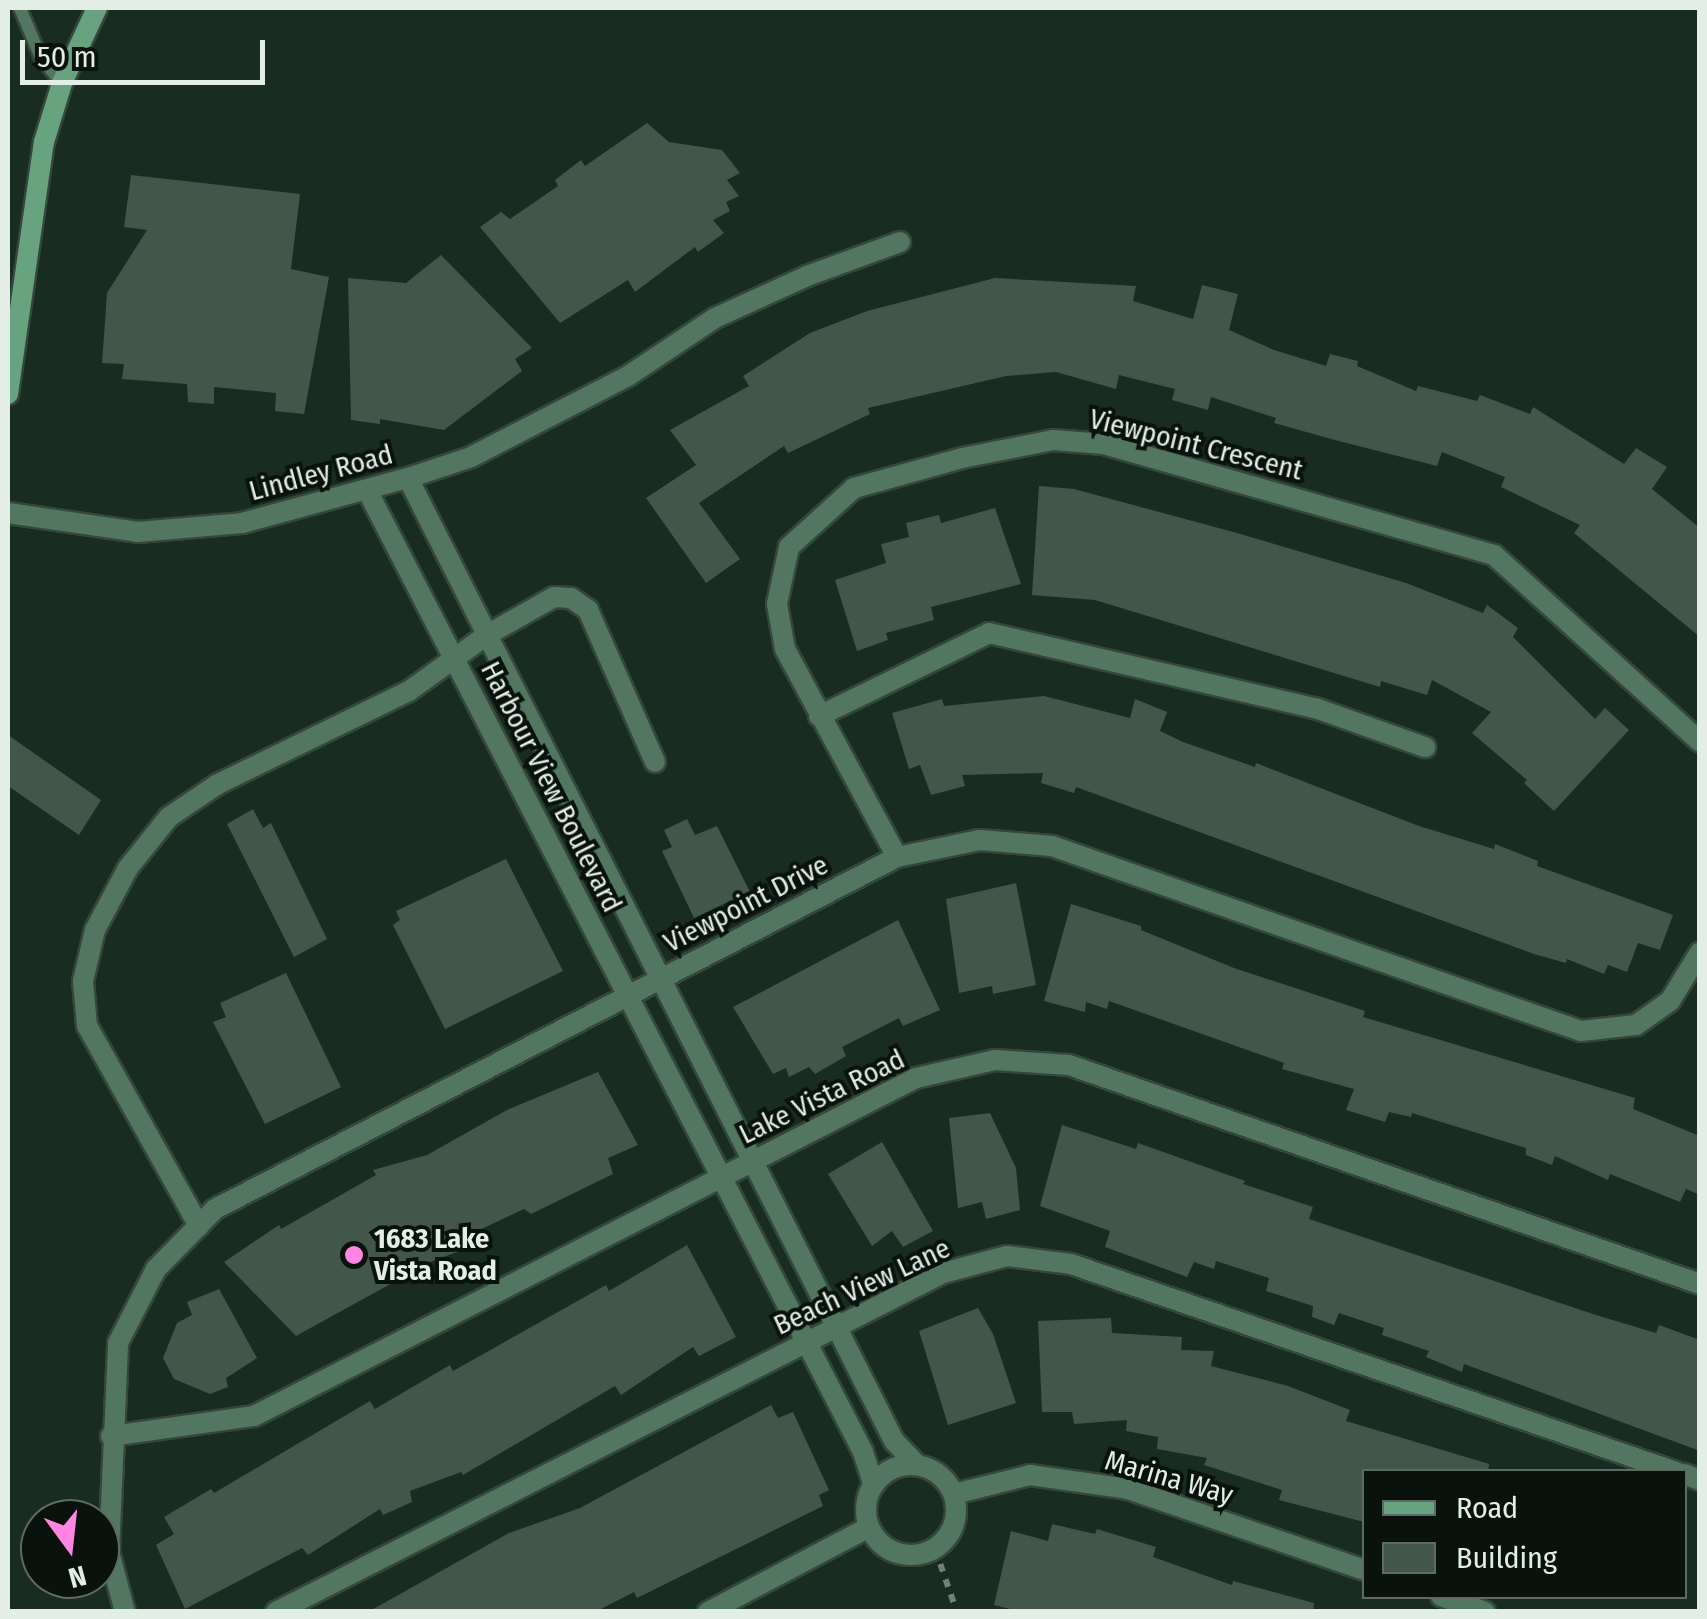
<!DOCTYPE html>
<style>
body{margin:0}
#map{position:relative;width:1707px;height:1619px;overflow:hidden;background:#192c21;font-family:"Fira Sans Condensed",sans-serif}
div>[style]{position:absolute}
[style*='--x']{left:calc(var(--x)*1px);top:calc(var(--y)*1px);width:calc(var(--w)*1px);rotate:calc(var(--a)*1deg)}
.building>*{inset:0;background:#42564a}
.path>*{height:6px;margin-top:-3px;transform-origin:0;background:repeating-linear-gradient(90deg,#718177 0 8px,transparent 0 16px)}
.roads{filter:drop-shadow(2px 0 #35473d) drop-shadow(-2px 0 #35473d) drop-shadow(0 2px #35473d) drop-shadow(0 -2px #35473d)}
.lane>*{height:12px;margin:-6px;padding:0 6px;transform-origin:6px;border-radius:6px;background:#527660}
.street>*{height:20px;margin:-10px;padding:0 10px;transform-origin:10px;border-radius:10px;background:#527660}
.street>.ring{margin:-10px;padding:0;box-sizing:content-box;background:none;border:20px solid #527660;border-radius:50%}
.secondary>*{height:20px;margin:-10px;padding:0 10px;transform-origin:10px;border-radius:10px;background:#68a380}
.dots>*{width:28px;height:28px;translate:-50% -50%;box-sizing:border-box;border:5px solid #0a120d;border-radius:50%}
span{translate:-50% -50%;white-space:nowrap;text-align:center;line-height:1.15;-webkit-text-stroke:8px #0a120d;paint-order:stroke}
.street-label{font-size:28px;color:#e2eee6}
.poi-label{font-size:28px;color:#e2eee6;font-weight:700}
.left{translate:0 -50%;text-align:left}
.frame{position:absolute;inset:0;border:10px solid #e2eee6;pointer-events:none}
.legend{position:absolute;left:1362px;top:1469px;width:325px;height:130px;box-sizing:border-box;background:#0a120d;border:2px solid #606a64;margin:0;padding:12px 18px;list-style:none;font-size:30px;color:#e2eee6}
.legend li{display:flex;align-items:center;gap:20px;height:50px}
.legend b{width:50px;border:2px solid #606a64}
.north{position:absolute;left:20px;top:1499px;width:100px;height:100px;box-sizing:border-box;background:#0a120d;border:2px solid #606a64;border-radius:50%;rotate:165deg;font-size:28px;font-weight:700;line-height:40px;text-align:center;color:#e2eee6}
.north::after{content:'';display:block;margin:auto;width:35px;height:45px;background:#fe86e1;clip-path:polygon(50% 0,100% 100%,50% 72%,0 100%)}
.scale{position:absolute;left:20px;top:40px;width:245px;height:45px;box-sizing:border-box;border:5px solid #e2eee6;border-top:0;padding-left:12px;font-size:30px;line-height:35px;white-space:nowrap;color:#e2eee6;-webkit-text-stroke:8px #0a120d;paint-order:stroke}
</style>
<div id="map">
<div class="building">
<div style="clip-path:polygon(647px 123px,669px 142px,722px 150px,740px 173px,727px 180px,739px 196px,726px 202px,730px 211px,713px 220px,724px 233px,698px 252px,695px 247px,635px 292px,628px 280px,560px 323px,480px 227px,501px 212px,510px 219px,558px 186px,555px 180px,581px 160px,585px 166px)"></div>
<div style="clip-path:polygon(131px 175px,300px 194px,291px 269px,329px 277px,304px 414px,275px 411px,276px 393px,214px 387px,214px 404px,188px 402px,187px 384px,122px 379px,124px 364px,102px 363px,107px 293px,147px 230px,124px 227px)"></div>
<div style="clip-path:polygon(441px 255px,532px 348px,515px 359px,522px 371px,444px 430px,380px 419px,380px 424px,351px 420px,348px 278px,406px 283px)"></div>
<div style="clip-path:polygon(995px 278px,1136px 286px,1133px 301px,1193px 319px,1202px 285px,1238px 294px,1229px 330px,1274px 350px,1326px 366px,1330px 354px,1358px 361px,1357px 366px,1416px 391px,1418px 386px,1477px 401px,1480px 395px,1530px 414px,1533px 407px,1624px 464px,1636px 448px,1667px 467px,1652px 489px,1700px 528px,1700px 637px,1574px 533px,1580px 525px,1501px 487px,1505px 477px,1442px 452px,1437px 466px,1335px 440px,1274px 423px,1276px 418px,1211px 397px,1208px 410px,1172px 400px,1175px 389px,1119px 375px,1116px 389px,1056px 372px,1006px 376px,868px 408px,870px 414px,788px 453px,784px 446px,699px 503px,740px 559px,706px 583px,646px 498px,696px 465px,670px 430px,749px 386px,743px 376px,810px 333px,867px 311px)"></div>
<div style="clip-path:polygon(1039px 486px,1074px 489px,1237px 533px,1406px 583px,1483px 613px,1487px 605px,1518px 628px,1513px 637px,1595px 719px,1605px 708px,1629px 730px,1554px 811px,1524px 783px,1527px 780px,1472px 733px,1491px 712px,1432px 680px,1427px 695px,1381px 681px,1380px 687px,1095px 600px,1032px 595px)"></div>
<div style="clip-path:polygon(995px 508px,1021px 584px,931px 607px,934px 620px,886px 633px,888px 640px,857px 651px,835px 580px,886px 563px,881px 544px,909px 537px,906px 523px,939px 515px,941px 523px)"></div>
<div style="clip-path:polygon(1044px 696px,1130px 718px,1135px 699px,1167px 712px,1160px 731px,1183px 742px,1255px 767px,1256px 763px,1419px 826px,1494px 849px,1495px 844px,1538px 861px,1537px 866px,1673px 915px,1660px 950px,1638px 943px,1627px 972px,1608px 965px,1604px 974px,1567px 959px,1566px 963px,1534px 954px,1076px 787px,1074px 793px,1041px 783px,1043px 773px,962px 775px,965px 786px,931px 795px,920px 765px,909px 769px,892px 713px,942px 699px,944px 706px)"></div>
<div style="clip-path:polygon(8px 735px,101px 800px,79px 835px,8px 786px)"></div>
<div style="clip-path:polygon(253px 809px,263px 828px,271px 823px,327px 939px,294px 957px,227px 824px)"></div>
<div style="clip-path:polygon(687px 819px,695px 835px,717px 826px,750px 892px,694px 918px,662px 851px,672px 847px,664px 830px)"></div>
<div style="clip-path:polygon(506px 859px,563px 971px,445px 1029px,393px 925px,400px 920px,396px 911px)"></div>
<div style="clip-path:polygon(1016px 883px,1036px 985px,993px 994px,992px 986px,959px 993px,946px 899px)"></div>
<div style="clip-path:polygon(1071px 904px,1141px 926px,1141px 930px,1234px 968px,1365px 1011px,1363px 1017px,1635px 1098px,1633px 1109px,1700px 1136px,1700px 1195px,1686px 1189px,1680px 1202px,1610px 1174px,1608px 1180px,1555px 1156px,1552px 1165px,1526px 1155px,1526px 1148px,1412px 1113px,1411px 1117px,1389px 1112px,1385px 1122px,1346px 1110px,1354px 1089px,1282px 1069px,1284px 1063px,1109px 1001px,1107px 1009px,1086px 1002px,1085px 1012px,1044px 1001px)"></div>
<div style="clip-path:polygon(898px 920px,940px 1010px,903px 1026px,899px 1018px,842px 1047px,846px 1056px,815px 1074px,809px 1067px,789px 1077px,786px 1068px,773px 1074px,733px 1007px)"></div>
<div style="clip-path:polygon(286px 973px,341px 1087px,265px 1124px,213px 1022px,226px 1017px,220px 1003px)"></div>
<div style="clip-path:polygon(598px 1072px,638px 1145px,608px 1158px,613px 1174px,531px 1214px,524px 1209px,454px 1242px,457px 1252px,403px 1272px,405px 1276px,296px 1336px,224px 1262px,279px 1225px,281px 1229px,376px 1175px,373px 1170px,427px 1155px,507px 1110px)"></div>
<div style="clip-path:polygon(990px 1113px,1016px 1168px,1020px 1210px,986px 1219px,982px 1202px,958px 1208px,949px 1118px)"></div>
<div style="clip-path:polygon(1062px 1125px,1136px 1149px,1138px 1143px,1245px 1181px,1243px 1184px,1313px 1207px,1309px 1219px,1596px 1315px,1656px 1333px,1659px 1325px,1700px 1340px,1700px 1451px,1464px 1364px,1462px 1372px,1426px 1357px,1429px 1351px,1382px 1335px,1384px 1328px,1339px 1313px,1334px 1325px,1312px 1317px,1313px 1306px,1266px 1291px,1269px 1278px,1216px 1261px,1214px 1269px,1194px 1262px,1187px 1277px,1105px 1247px,1110px 1231px,1040px 1206px)"></div>
<div style="clip-path:polygon(882px 1142px,933px 1231px,903px 1247px,892px 1231px,872px 1246px,828px 1174px)"></div>
<div style="clip-path:polygon(687px 1245px,736px 1337px,699px 1356px,693px 1347px,621px 1395px,615px 1386px,463px 1475px,461px 1472px,410px 1491px,412px 1502px,383px 1515px,380px 1509px,308px 1555px,302px 1548px,185px 1609px,156px 1545px,174px 1534px,164px 1517px,211px 1489px,214px 1493px,370px 1401px,375px 1409px,450px 1365px,453px 1371px,606px 1285px,609px 1291px)"></div>
<div style="clip-path:polygon(219px 1289px,257px 1358px,226px 1378px,228px 1387px,210px 1394px,174px 1379px,163px 1358px,177px 1323px,192px 1315px,187px 1302px)"></div>
<div style="clip-path:polygon(978px 1308px,993px 1334px,1016px 1403px,948px 1425px,919px 1331px)"></div>
<div style="clip-path:polygon(1111px 1318px,1112px 1333px,1182px 1337px,1181px 1350px,1214px 1351px,1211px 1366px,1288px 1386px,1350px 1410px,1346px 1421px,1489px 1464px,1488px 1472px,1364px 1472px,1364px 1522px,1279px 1500px,1282px 1490px,1204px 1465px,1207px 1458px,1157px 1449px,1158px 1437px,1126px 1431px,1127px 1420px,1074px 1424px,1072px 1412px,1042px 1412px,1038px 1321px)"></div>
<div style="clip-path:polygon(771px 1405px,778px 1418px,793px 1412px,829px 1490px,819px 1495px,823px 1506px,637px 1598px,634px 1592px,595px 1612px,368px 1612px,509px 1533px,580px 1508px)"></div>
<div style="clip-path:polygon(1052px 1524px,1095px 1534px,1097px 1529px,1156px 1547px,1153px 1557px,1232px 1585px,1233px 1581px,1314px 1603px,1313px 1612px,1022px 1612px,994px 1605px,1011px 1531px,1048px 1541px)"></div>
</div>
<div class="path">
<div style="--x:935;--y:1549;--w:67;--a:70.8"></div>
</div>
<div class="roads">
<div class="lane">
<div style="--x:20;--y:8;--w:54;--a:67.2"></div>
<div style="--x:41;--y:58;--w:33;--a:50"></div>
</div>
<div class="street">
<div style="--x:408;--y:478;--w:1079;--a:63.22"></div>
<div style="--x:894;--y:1441;--w:33;--a:46"></div>
<div style="--x:367;--y:490;--w:1082;--a:62.72"></div>
<div style="--x:863;--y:1452;--w:35;--a:72"></div>
<div style="--x:8;--y:513;--w:131;--a:8.3"></div>
<div style="--x:138;--y:532;--w:104;--a:-4.9"></div>
<div style="--x:242;--y:523;--w:172;--a:-15.2"></div>
<div style="--x:408;--y:478;--w:66;--a:-18.4"></div>
<div style="--x:471;--y:457;--w:177;--a:-27.3"></div>
<div style="--x:628;--y:376;--w:105;--a:-33.7"></div>
<div style="--x:715;--y:318;--w:101;--a:-24.5"></div>
<div style="--x:807;--y:276;--w:99;--a:-20.1"></div>
<div style="--x:819;--y:716;--w:189;--a:-26"></div>
<div style="--x:989;--y:633;--w:338;--a:13"></div>
<div style="--x:1318;--y:709;--w:114;--a:19.6"></div>
<div style="--x:897;--y:857;--w:236;--a:-118.3"></div>
<div style="--x:785;--y:649;--w:46;--a:-100.1"></div>
<div style="--x:777;--y:604;--w:58;--a:-78.1"></div>
<div style="--x:789;--y:547;--w:88;--a:-42.2"></div>
<div style="--x:854;--y:488;--w:112;--a:-15.5"></div>
<div style="--x:962;--y:458;--w:93;--a:-11.2"></div>
<div style="--x:1053;--y:440;--w:51;--a:4.5"></div>
<div style="--x:1104;--y:444;--w:405;--a:15.9"></div>
<div style="--x:1494;--y:555;--w:278;--a:42.2"></div>
<div style="--x:199;--y:1226;--w:229;--a:-119.2"></div>
<div style="--x:87;--y:1026;--w:45;--a:-95.1"></div>
<div style="--x:83;--y:981;--w:52;--a:-76.8"></div>
<div style="--x:95;--y:930;--w:70;--a:-62"></div>
<div style="--x:128;--y:868;--w:65;--a:-51.2"></div>
<div style="--x:169;--y:817;--w:59;--a:-34"></div>
<div style="--x:218;--y:784;--w:212;--a:-26"></div>
<div style="--x:409;--y:691;--w:96;--a:-35.7"></div>
<div style="--x:487;--y:635;--w:77;--a:-29.6"></div>
<div style="--x:554;--y:597;--w:17;--a:3"></div>
<div style="--x:571;--y:598;--w:21;--a:35"></div>
<div style="--x:588;--y:610;--w:166;--a:66.2"></div>
<div style="--x:111;--y:1436;--w:144;--a:-8"></div>
<div style="--x:254;--y:1416;--w:743;--a:-27.05"></div>
<div style="--x:916;--y:1078;--w:81;--a:-12.8"></div>
<div style="--x:995;--y:1060;--w:74;--a:3.9"></div>
<div style="--x:1069;--y:1065;--w:668;--a:19.14"></div>
<div class="ring" style="left:866px;top:1465px;width:70px;height:70px"></div>
<div style="--x:1684;--y:1474;--w:17;--a:21"></div>
<div style="--x:954;--y:1494;--w:78;--a:-14"></div>
<div style="--x:1030;--y:1475;--w:99;--a:8.1"></div>
<div style="--x:1128;--y:1489;--w:250;--a:18.9"></div>
<div style="--x:1441;--y:1596;--w:47;--a:20"></div>
<div style="--x:125;--y:1612;--w:62;--a:-104.9"></div>
<div style="--x:109;--y:1552;--w:209;--a:-87.5"></div>
<div style="--x:118;--y:1343;--w:83;--a:-62.8"></div>
<div style="--x:156;--y:1269;--w:84;--a:-45.5"></div>
<div style="--x:215;--y:1209;--w:767;--a:-27.3"></div>
<div style="--x:897;--y:857;--w:85;--a:-11.6"></div>
<div style="--x:980;--y:840;--w:72;--a:4.8"></div>
<div style="--x:1052;--y:846;--w:560;--a:19.28"></div>
<div style="--x:1581;--y:1031;--w:55;--a:-6.2"></div>
<div style="--x:1636;--y:1025;--w:42;--a:-35.2"></div>
<div style="--x:1670;--y:1001;--w:57;--a:-58.5"></div>
<div style="--x:276;--y:1612;--w:748;--a:-26.94"></div>
<div style="--x:943;--y:1273;--w:66;--a:-14.9"></div>
<div style="--x:1007;--y:1256;--w:64;--a:7.1"></div>
<div style="--x:1071;--y:1264;--w:640;--a:18.97"></div>
<div style="--x:708;--y:1612;--w:182;--a:-27.8"></div>
</div>
<div class="secondary">
<div style="--x:8;--y:394;--w:255;--a:-81.9"></div>
<div style="--x:44;--y:142;--w:62;--a:-73"></div>
<div style="--x:62;--y:83;--w:83;--a:-65"></div>
</div>
</div>
<div class="dots">
<div style="left:354px;top:1255px;background:#fe86e1"></div>
</div>
<div class="street-label">
<span style="left:1196px;top:445px;rotate:14deg">Viewpoint Crescent</span>
<span style="left:321px;top:473px;rotate:-15deg">Lindley Road</span>
<span style="left:551px;top:787px;rotate:63deg">Harbour View Boulevard</span>
<span style="left:746px;top:904px;rotate:-27deg">Viewpoint Drive</span>
<span style="left:822px;top:1097px;rotate:-26deg">Lake Vista Road</span>
<span style="left:862px;top:1287px;rotate:-25deg">Beach View Lane</span>
<span style="left:1169px;top:1478px;rotate:16deg">Marina Way</span>
</div>
<div class="poi-label">
<span class="left" style="left:374px;top:1255px">1683 Lake<br>Vista Road</span>
</div>
<div class="frame"></div>
<ul class="legend">
<li><b style="height:12px;background:#68a380"></b>Road</li>
<li><b style="height:28px;background:#42564a"></b>Building</li>
</ul>
<div class="north">N</div>
<div class="scale">50 m</div>
</div>
